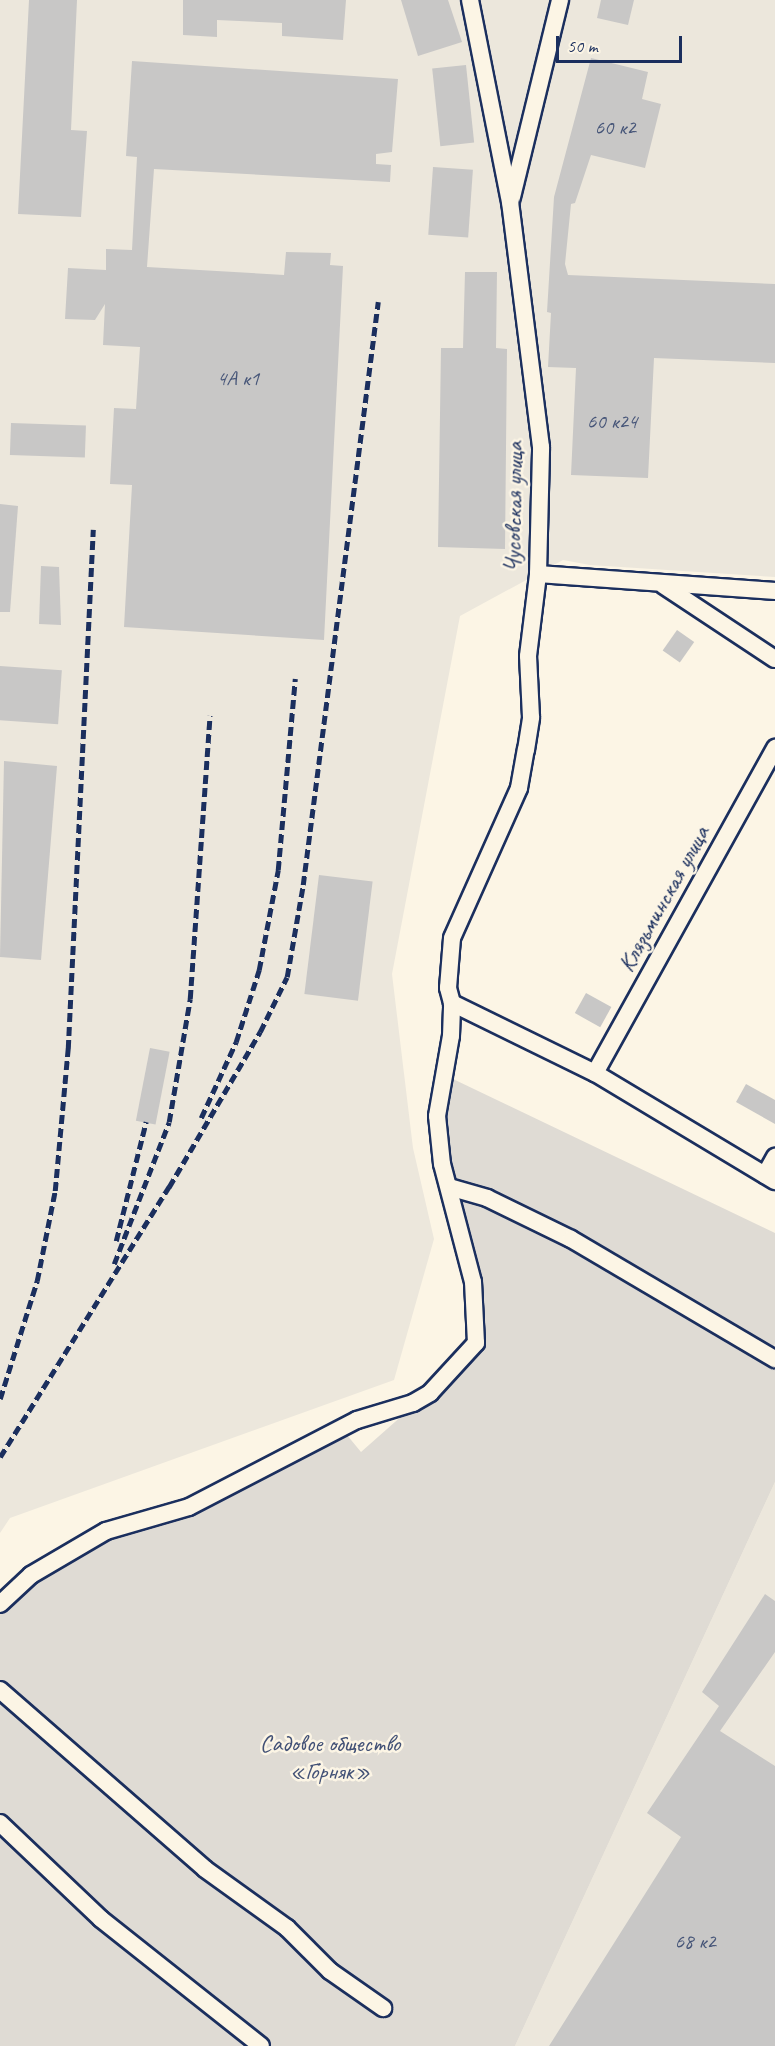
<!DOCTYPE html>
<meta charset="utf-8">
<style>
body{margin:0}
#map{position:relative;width:775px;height:2046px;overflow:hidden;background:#fcf5e5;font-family:Caveat,sans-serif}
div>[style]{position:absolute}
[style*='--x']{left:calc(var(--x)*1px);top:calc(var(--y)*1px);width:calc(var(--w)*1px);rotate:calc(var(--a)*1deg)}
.built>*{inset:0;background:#ece7dc}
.green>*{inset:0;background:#dfdbd4}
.building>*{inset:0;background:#c8c7c6;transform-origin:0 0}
.roads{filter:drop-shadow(2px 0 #1b2f5e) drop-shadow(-2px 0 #1b2f5e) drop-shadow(0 2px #1b2f5e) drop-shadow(0 -2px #1b2f5e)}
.minor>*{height:16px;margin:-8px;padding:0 8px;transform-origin:8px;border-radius:8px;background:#fcf5e5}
.rail>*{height:4.5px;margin-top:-2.25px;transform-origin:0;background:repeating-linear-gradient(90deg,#1b2f5e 0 9px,transparent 0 13.5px)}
span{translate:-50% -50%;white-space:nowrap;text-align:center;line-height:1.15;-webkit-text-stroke:5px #fcf5e5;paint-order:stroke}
.number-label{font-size:21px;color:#465578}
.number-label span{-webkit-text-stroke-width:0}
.street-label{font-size:24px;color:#1b2f5e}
.park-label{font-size:24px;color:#425176}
.scale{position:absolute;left:556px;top:36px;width:126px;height:27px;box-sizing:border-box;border:3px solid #1b2f5e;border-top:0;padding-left:8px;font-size:18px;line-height:21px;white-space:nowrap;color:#1b2f5e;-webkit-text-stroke:4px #fcf5e5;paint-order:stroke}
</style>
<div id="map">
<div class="built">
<div style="clip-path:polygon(0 0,775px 0,775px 577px,590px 565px,563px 560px,460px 616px,392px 974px,413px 1148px,434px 1239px,394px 1380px,10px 1518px,0 1533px)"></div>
<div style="clip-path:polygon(775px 1482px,775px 2046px,515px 2046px)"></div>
</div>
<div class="green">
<div style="clip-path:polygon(453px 1079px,775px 1233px,775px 1343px,771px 1359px,775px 1362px,775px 1482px,515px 2046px,0 2046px,0 1613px,46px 1569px,342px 1429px,361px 1452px,456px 1368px,476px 1343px,444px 1127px,445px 1100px)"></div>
</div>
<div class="building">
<div style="clip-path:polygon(29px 0,77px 0,71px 130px,87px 131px,81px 217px,18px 214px)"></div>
<div style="clip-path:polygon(183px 0,346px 0,343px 40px,282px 36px,282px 23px,217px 20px,217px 37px,183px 35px)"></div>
<div style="clip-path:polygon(401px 0,448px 0,462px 42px,418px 56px)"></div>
<div style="clip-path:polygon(601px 0,634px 0,628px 25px,597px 18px)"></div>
<div style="clip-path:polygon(591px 58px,648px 72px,642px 99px,661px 104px,645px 168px,591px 155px,575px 203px,571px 204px,565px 264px,568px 275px,775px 284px,775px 363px,654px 358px,648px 478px,571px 475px,576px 368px,548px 367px,551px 313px,547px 312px,554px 197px)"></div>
<div style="clip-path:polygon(132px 61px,398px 79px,392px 152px,376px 154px,376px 164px,391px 165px,390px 182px,154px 169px,147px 267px,284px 275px,286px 252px,331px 253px,330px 265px,343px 266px,324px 640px,124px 627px,132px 485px,110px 484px,114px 408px,136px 409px,140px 347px,103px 345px,105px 304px,95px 320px,65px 319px,68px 268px,106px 270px,106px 249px,132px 250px,137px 157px,126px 156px)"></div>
<div style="left:466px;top:65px;width:78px;height:34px;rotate:84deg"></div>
<div style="left:433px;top:167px;width:40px;height:68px;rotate:4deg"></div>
<div style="clip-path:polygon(465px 272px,497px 272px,496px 348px,507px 349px,505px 549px,438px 547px,441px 348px,463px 348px)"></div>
<div style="left:11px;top:423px;width:75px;height:32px;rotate:2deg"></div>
<div style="clip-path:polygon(0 504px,18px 506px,10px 612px,0 612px)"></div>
<div style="clip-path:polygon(41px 566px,59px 567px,61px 625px,39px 624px)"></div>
<div style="left:677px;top:630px;width:21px;height:25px;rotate:35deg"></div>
<div style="left:0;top:666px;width:62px;height:54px;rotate:4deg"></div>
<div style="clip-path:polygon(4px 761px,57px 766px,41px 960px,0 957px)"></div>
<div style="left:319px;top:875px;width:54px;height:120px;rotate:7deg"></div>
<div style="left:586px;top:993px;width:29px;height:23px;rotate:29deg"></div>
<div style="left:150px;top:1048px;width:20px;height:74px;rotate:11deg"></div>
<div style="clip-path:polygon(746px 1084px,775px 1100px,775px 1124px,736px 1102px)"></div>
<div style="clip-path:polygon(765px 1594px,775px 1601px,775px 1652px,720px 1731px,775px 1766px,775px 2046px,549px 2046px,681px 1837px,647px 1813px,719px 1706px,702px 1692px)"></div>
</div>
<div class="roads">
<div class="minor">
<div style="--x:512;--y:197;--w:203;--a:-76.3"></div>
<div style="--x:538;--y:574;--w:238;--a:4.1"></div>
<div style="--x:663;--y:585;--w:134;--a:33.5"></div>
<div style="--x:452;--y:1003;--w:159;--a:26.1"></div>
<div style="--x:595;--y:1073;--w:210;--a:31"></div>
<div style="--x:595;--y:1073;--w:372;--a:-61"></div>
<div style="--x:765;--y:1175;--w:21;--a:-61"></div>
<div style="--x:449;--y:1187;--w:40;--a:16"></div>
<div style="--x:487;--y:1198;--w:93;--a:26"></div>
<div style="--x:571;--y:1239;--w:237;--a:30.5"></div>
<div style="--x:0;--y:1604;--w:42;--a:-43.1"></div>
<div style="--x:31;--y:1575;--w:87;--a:-30.4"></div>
<div style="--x:106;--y:1531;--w:86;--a:-16.1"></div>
<div style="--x:189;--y:1507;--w:189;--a:-27.4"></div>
<div style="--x:357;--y:1420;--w:59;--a:-16.9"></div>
<div style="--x:413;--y:1403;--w:20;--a:-30"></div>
<div style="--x:430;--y:1393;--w:68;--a:-47.4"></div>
<div style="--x:476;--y:1343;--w:61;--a:-92.8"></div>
<div style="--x:473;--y:1282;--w:122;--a:-104.7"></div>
<div style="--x:442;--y:1164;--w:48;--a:-95.9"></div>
<div style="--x:437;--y:1116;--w:81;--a:-80.1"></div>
<div style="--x:451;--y:1036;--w:33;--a:-88"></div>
<div style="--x:452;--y:1003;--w:16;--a:-105"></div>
<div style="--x:448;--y:988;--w:50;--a:-85.4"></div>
<div style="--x:452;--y:938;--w:164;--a:-65.9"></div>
<div style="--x:519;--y:788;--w:39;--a:-80"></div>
<div style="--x:526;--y:750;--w:33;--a:-81"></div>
<div style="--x:531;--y:717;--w:61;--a:-92.8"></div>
<div style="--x:528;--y:656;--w:83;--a:-83"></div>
<div style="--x:538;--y:574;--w:127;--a:-88.6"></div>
<div style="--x:541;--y:447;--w:247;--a:-97.2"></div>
<div style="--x:510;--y:202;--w:206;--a:-101.2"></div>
<div style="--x:0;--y:1690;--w:272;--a:41.1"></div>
<div style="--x:205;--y:1869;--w:101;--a:35.7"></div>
<div style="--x:287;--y:1928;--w:61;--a:45"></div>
<div style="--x:330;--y:1971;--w:65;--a:34.9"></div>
<div style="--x:0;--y:1823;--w:139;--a:43.5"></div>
<div style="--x:101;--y:1919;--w:204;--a:38.4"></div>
</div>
</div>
<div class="rail">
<div style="--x:201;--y:1118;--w:84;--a:-65.3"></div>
<div style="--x:236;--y:1042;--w:76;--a:-72.3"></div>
<div style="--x:259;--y:970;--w:102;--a:-79.2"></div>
<div style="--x:278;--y:870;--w:192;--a:-84.9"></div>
<div style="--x:116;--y:1241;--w:123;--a:-75.9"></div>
<div style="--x:114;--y:1264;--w:152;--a:-68.8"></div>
<div style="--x:169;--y:1122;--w:125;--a:-80.3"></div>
<div style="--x:190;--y:999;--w:284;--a:-86"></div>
<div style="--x:0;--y:1399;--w:124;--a:-72.6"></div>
<div style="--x:37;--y:1281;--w:92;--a:-78.7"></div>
<div style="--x:55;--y:1191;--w:143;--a:-84.8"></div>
<div style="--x:68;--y:1049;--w:520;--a:-87.24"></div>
<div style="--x:0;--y:1457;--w:319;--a:-58"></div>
<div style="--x:169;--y:1187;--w:180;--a:-59.6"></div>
<div style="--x:260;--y:1032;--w:61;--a:-63.9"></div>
<div style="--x:287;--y:977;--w:93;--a:-80.1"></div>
<div style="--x:303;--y:885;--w:588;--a:-82.67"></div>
</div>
<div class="number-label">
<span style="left:615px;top:127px">60 к2</span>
<span style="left:238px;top:378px">4А к1</span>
<span style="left:612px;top:421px">60 к24</span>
<span style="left:695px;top:1941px">68 к2</span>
</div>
<div class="street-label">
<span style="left:514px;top:507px;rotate:-89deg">Чусовская улица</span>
<span style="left:664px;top:899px;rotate:-61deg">Клязьминская улица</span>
</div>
<div class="park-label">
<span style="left:330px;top:1758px">Садовое общество<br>«Горняк»</span>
</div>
<div class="scale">50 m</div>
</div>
